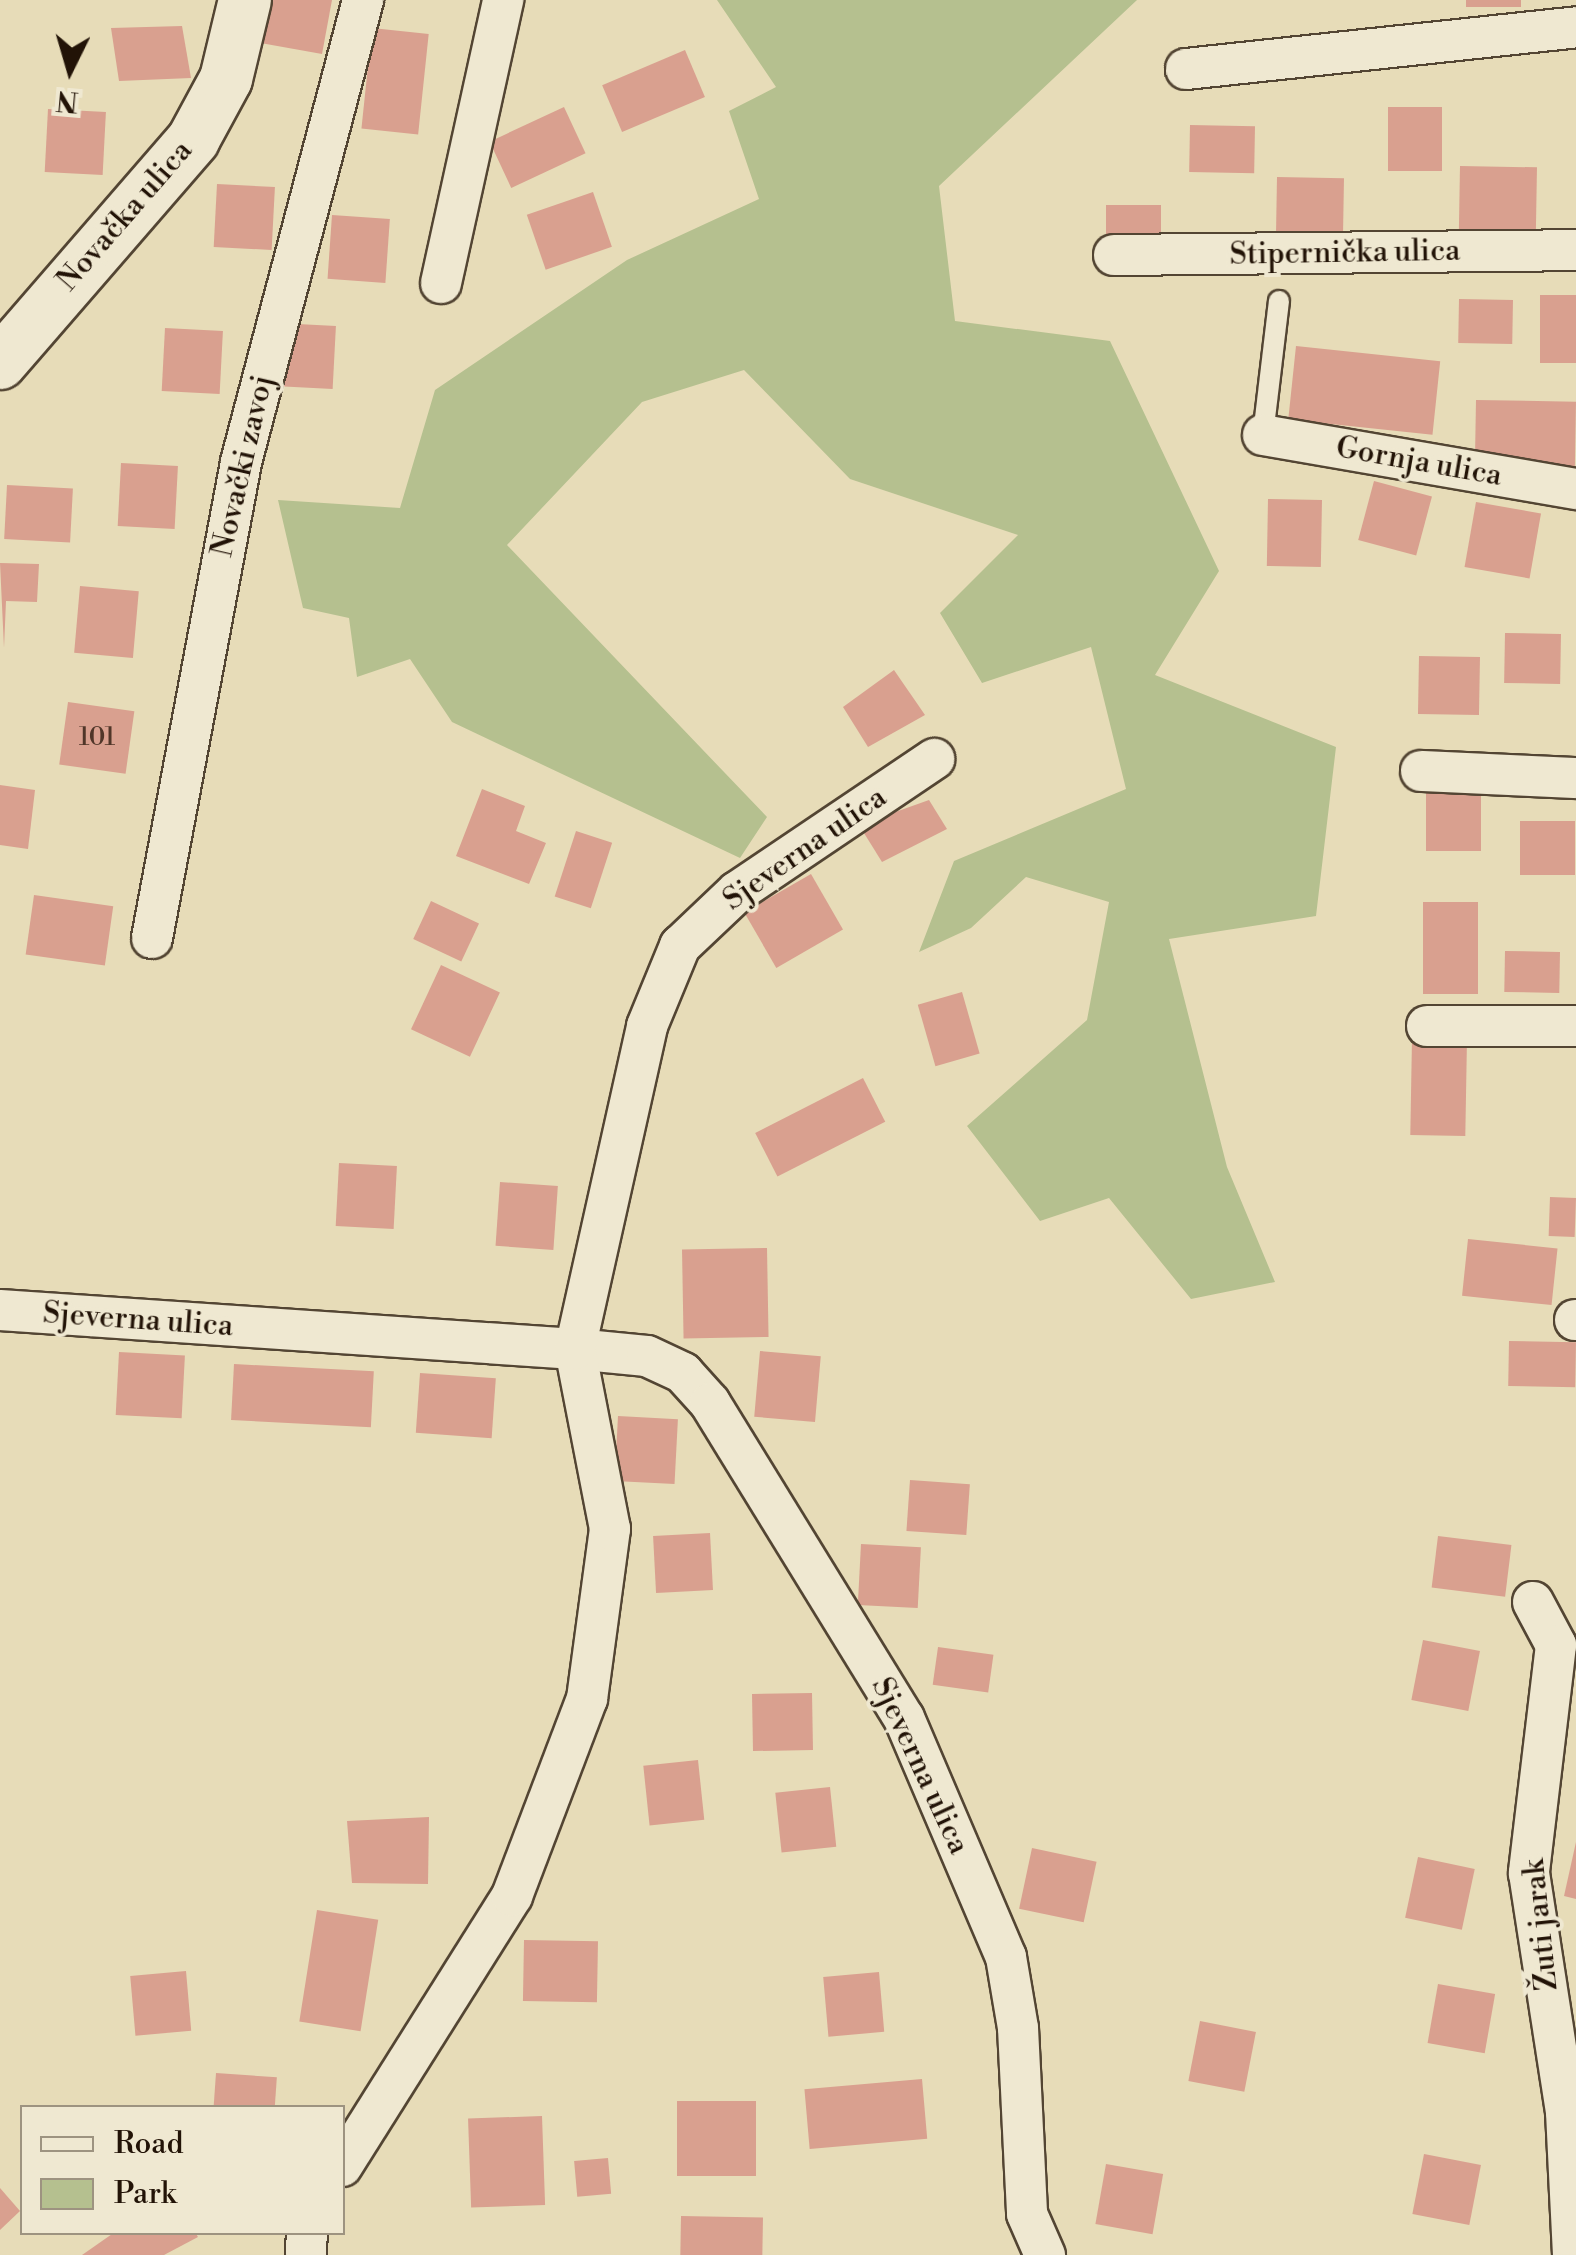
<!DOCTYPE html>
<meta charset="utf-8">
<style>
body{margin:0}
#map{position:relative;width:1576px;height:2255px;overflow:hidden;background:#e7dcb8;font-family:"Libre Bodoni",serif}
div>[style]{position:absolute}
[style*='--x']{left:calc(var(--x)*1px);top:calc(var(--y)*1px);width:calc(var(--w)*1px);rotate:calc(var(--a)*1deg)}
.green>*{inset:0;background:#b5c08f}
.building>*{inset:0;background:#d9a08f;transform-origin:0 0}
.roads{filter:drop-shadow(2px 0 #534533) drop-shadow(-2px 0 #534533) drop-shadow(0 2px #534533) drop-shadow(0 -2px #534533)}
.service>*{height:20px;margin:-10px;padding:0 10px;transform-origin:10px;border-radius:10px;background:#efe8d1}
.minor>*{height:40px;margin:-20px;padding:0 20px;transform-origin:20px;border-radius:20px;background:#efe8d1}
.tertiary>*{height:52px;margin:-26px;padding:0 26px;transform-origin:26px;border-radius:26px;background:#efe8d1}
span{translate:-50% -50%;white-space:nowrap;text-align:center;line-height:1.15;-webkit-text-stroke:8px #efe8d1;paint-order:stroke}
.number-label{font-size:25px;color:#503629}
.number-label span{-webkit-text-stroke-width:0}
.street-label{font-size:30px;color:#221307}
.legend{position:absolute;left:20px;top:2105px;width:325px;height:130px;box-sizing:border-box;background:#efe8d1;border:2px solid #9d9380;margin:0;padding:12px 18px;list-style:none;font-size:30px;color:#221307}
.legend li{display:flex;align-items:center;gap:20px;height:50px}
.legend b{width:50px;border:2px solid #9d9380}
.north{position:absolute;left:20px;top:20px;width:100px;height:100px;-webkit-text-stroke:8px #efe8d1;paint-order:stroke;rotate:185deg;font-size:28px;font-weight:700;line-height:40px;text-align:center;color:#221307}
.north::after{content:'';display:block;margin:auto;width:35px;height:45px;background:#221307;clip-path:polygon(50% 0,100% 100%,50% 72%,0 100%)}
</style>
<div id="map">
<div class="green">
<div style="clip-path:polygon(717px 0,1137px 0,939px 186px,955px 321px,1110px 341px,1219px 571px,1155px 675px,1336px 747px,1316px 916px,1169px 939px,1227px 1167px,1275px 1282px,1191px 1299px,1109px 1198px,1040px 1221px,967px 1126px,1087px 1020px,1109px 902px,1026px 877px,971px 928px,919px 952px,954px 861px,1126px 789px,1091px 647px,982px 683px,940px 613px,1018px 535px,850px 479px,744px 370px,642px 402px,507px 545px,767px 817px,740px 858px,452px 722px,410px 659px,357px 677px,349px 618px,303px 608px,278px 500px,400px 508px,435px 390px,627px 260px,759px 199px,729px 111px,776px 87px)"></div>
</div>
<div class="building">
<div style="clip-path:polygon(263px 0,332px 0,322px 54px,255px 42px)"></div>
<div style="left:1466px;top:0;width:55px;height:7px"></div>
<div style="clip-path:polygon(182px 26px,191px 78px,119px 81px,111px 28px)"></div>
<div style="left:372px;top:28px;width:57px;height:101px;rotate:6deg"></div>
<div style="left:685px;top:50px;width:51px;height:90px;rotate:67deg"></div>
<div style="left:564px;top:107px;width:51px;height:82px;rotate:65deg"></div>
<div style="left:1388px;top:107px;width:54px;height:64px"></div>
<div style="left:48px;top:109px;width:58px;height:63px;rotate:3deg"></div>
<div style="left:1190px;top:125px;width:65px;height:47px;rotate:1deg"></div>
<div style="left:1460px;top:166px;width:77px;height:67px;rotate:1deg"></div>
<div style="left:1277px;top:177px;width:67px;height:57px;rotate:1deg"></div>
<div style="left:217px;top:184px;width:58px;height:63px;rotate:3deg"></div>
<div style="left:593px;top:192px;width:58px;height:70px;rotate:71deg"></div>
<div style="left:1106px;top:205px;width:55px;height:44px"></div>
<div style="left:332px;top:215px;width:58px;height:64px;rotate:4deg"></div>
<div style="left:1540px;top:295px;width:36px;height:68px"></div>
<div style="left:1459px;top:299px;width:54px;height:44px;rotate:1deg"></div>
<div style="left:278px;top:323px;width:58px;height:63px;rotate:3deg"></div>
<div style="left:165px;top:328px;width:58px;height:63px;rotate:3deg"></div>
<div style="left:1296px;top:346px;width:145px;height:74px;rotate:6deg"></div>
<div style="left:1476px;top:400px;width:100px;height:68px;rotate:1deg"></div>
<div style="left:121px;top:463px;width:57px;height:63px;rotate:3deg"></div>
<div style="left:1374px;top:481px;width:60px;height:61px;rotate:15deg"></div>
<div style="left:7px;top:485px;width:66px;height:54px;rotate:3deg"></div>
<div style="left:1268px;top:499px;width:54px;height:67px;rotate:1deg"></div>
<div style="left:1476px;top:502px;width:66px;height:66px;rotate:10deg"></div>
<div style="clip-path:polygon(0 563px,39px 564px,37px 602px,6px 601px,4px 648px)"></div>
<div style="left:80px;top:586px;width:59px;height:67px;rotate:5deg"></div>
<div style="left:1505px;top:633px;width:56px;height:50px;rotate:1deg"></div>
<div style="left:1419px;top:656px;width:61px;height:58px;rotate:1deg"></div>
<div style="clip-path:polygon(894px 670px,925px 715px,868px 747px,843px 707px)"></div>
<div style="left:68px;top:702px;width:67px;height:63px;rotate:8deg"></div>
<div style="left:1426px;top:783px;width:55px;height:68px"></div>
<div style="clip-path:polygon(0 785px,35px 790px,28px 849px,0 845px)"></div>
<div style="clip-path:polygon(482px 789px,525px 806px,516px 831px,546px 843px,529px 884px,456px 856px)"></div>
<div style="clip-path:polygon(929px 800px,947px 829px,882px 862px,859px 825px)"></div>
<div style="left:1520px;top:821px;width:55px;height:54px"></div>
<div style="left:576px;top:831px;width:38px;height:69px;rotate:18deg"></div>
<div style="left:811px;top:874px;width:64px;height:77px;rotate:60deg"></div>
<div style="left:34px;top:895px;width:80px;height:60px;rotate:8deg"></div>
<div style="left:431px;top:901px;width:53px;height:42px;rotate:25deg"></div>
<div style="left:1423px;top:902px;width:55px;height:92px"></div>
<div style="left:1505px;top:951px;width:55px;height:41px;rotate:1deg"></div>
<div style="left:441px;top:965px;width:65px;height:71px;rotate:25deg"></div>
<div style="left:962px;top:992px;width:64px;height:46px;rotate:74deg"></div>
<div style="left:1412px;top:1038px;width:55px;height:97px;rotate:1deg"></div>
<div style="left:863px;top:1078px;width:49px;height:121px;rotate:63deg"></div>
<div style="left:339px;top:1163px;width:58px;height:63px;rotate:3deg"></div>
<div style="left:500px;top:1182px;width:58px;height:64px;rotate:4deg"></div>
<div style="left:1550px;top:1197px;width:26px;height:39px;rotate:2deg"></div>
<div style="left:1468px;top:1239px;width:90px;height:57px;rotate:6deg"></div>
<div style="left:767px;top:1248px;width:89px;height:85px;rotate:89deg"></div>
<div style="left:1509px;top:1341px;width:67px;height:45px;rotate:1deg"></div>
<div style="left:760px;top:1351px;width:61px;height:66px;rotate:5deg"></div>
<div style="left:119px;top:1352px;width:66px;height:63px;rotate:3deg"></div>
<div style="left:234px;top:1364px;width:140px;height:56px;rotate:3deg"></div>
<div style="left:420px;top:1373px;width:76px;height:60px;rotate:4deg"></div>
<div style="left:618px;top:1416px;width:60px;height:65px;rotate:3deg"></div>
<div style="left:910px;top:1480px;width:60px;height:51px;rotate:4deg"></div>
<div style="left:710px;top:1533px;width:57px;height:57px;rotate:87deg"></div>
<div style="left:1438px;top:1536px;width:74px;height:52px;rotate:7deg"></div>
<div style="left:861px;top:1544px;width:60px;height:61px;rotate:3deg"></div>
<div style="left:1423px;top:1640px;width:58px;height:61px;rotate:11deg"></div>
<div style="left:938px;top:1647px;width:56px;height:38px;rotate:8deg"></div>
<div style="left:812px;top:1693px;width:57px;height:60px;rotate:89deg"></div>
<div style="left:698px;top:1760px;width:60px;height:55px;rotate:84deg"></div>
<div style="left:830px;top:1787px;width:60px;height:55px;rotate:84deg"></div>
<div style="clip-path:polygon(429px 1817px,428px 1884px,352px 1883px,347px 1821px)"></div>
<div style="clip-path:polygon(1576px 1842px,1576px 1899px,1564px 1896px)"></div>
<div style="left:1032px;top:1848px;width:66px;height:62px;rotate:12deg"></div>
<div style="left:1418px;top:1857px;width:58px;height:62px;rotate:12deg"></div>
<div style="left:317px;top:1910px;width:62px;height:113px;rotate:9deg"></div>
<div style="left:524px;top:1940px;width:74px;height:61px;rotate:1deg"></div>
<div style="left:186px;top:1971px;width:60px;height:56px;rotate:85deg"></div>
<div style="left:879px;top:1972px;width:60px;height:56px;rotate:85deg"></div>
<div style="left:1438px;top:1984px;width:58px;height:60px;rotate:10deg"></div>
<div style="left:1200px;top:2021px;width:57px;height:61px;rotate:11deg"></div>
<div style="left:216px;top:2073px;width:61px;height:35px;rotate:4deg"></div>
<div style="left:922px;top:2079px;width:60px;height:118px;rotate:85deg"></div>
<div style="left:677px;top:2101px;width:79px;height:75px"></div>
<div style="left:542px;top:2116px;width:89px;height:74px;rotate:88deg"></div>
<div style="left:1424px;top:2154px;width:58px;height:61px;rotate:11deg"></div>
<div style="left:608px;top:2158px;width:36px;height:34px;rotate:85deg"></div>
<div style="left:1106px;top:2164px;width:58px;height:61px;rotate:10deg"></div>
<div style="clip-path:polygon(0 2188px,20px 2211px,0 2230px)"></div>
<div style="left:681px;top:2216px;width:82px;height:39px;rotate:1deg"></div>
<div style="clip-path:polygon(115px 2232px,195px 2232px,198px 2237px,164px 2255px,82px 2255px)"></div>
</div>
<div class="roads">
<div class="service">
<div style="--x:1263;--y:435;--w:135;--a:-83.2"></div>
</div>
<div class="minor">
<div style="--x:1186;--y:69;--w:392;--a:-6.1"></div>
<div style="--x:1114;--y:255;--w:462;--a:-0.6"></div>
<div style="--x:441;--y:283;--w:290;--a:-77.6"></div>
<div style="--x:1263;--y:435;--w:318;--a:9.8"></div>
<div style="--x:1421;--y:771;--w:155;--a:2.6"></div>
<div style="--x:152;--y:938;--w:484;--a:-79.4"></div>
<div style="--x:241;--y:462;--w:478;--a:-75.2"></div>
<div style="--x:1427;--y:1026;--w:149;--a:0"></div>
<div style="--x:0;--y:1310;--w:576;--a:3.88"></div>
<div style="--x:575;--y:1349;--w:72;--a:5.6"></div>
<div style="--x:647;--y:1356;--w:40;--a:25"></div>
<div style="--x:683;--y:1373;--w:40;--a:48"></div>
<div style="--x:710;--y:1403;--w:370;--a:58.4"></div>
<div style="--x:904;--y:1718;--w:260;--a:66.9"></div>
<div style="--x:1006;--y:1957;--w:72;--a:80.4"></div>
<div style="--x:1018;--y:2028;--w:186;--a:87.2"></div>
<div style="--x:1027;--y:2214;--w:45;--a:66.3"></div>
<div style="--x:1575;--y:1320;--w:1;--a:0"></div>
<div style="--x:1533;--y:1602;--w:49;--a:61.9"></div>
<div style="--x:1556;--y:1645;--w:230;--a:96.8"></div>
<div style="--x:1529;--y:1873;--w:242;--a:81.2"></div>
<div style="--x:1566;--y:2112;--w:143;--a:87.2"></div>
<div style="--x:342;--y:2166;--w:319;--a:-57.8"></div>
<div style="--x:512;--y:1896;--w:211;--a:-69.2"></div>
<div style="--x:587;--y:1699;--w:172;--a:-82.3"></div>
<div style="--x:610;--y:1529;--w:183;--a:-101"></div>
<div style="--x:575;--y:1349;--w:331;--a:-77.4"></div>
<div style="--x:647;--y:1026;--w:87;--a:-67.6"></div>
<div style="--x:680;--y:946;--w:79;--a:-43.5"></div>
<div style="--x:737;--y:892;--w:238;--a:-34"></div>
<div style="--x:306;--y:2255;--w:23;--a:-88"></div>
</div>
<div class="tertiary">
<div style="--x:0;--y:363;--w:295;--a:-49.1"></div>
<div style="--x:193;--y:140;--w:69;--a:-61.6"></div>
<div style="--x:226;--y:79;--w:81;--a:-76.5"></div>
</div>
</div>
<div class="number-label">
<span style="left:97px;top:738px">101</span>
</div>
<div class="street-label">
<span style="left:125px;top:216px;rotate:-49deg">Novačka ulica</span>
<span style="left:1345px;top:253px;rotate:-1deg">Stipernička ulica</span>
<span style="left:1419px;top:462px;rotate:10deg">Gornja ulica</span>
<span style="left:243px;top:466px;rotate:-77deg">Novački zavoj</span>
<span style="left:805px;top:849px;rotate:-35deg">Sjeverna ulica</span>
<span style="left:138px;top:1320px;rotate:4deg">Sjeverna ulica</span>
<span style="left:920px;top:1766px;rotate:65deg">Sjeverna ulica</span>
<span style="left:1541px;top:1925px;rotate:-96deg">Žuti jarak</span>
</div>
<ul class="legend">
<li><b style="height:12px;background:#efe8d1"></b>Road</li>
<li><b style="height:28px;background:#b5c08f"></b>Park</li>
</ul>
<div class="north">N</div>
</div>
